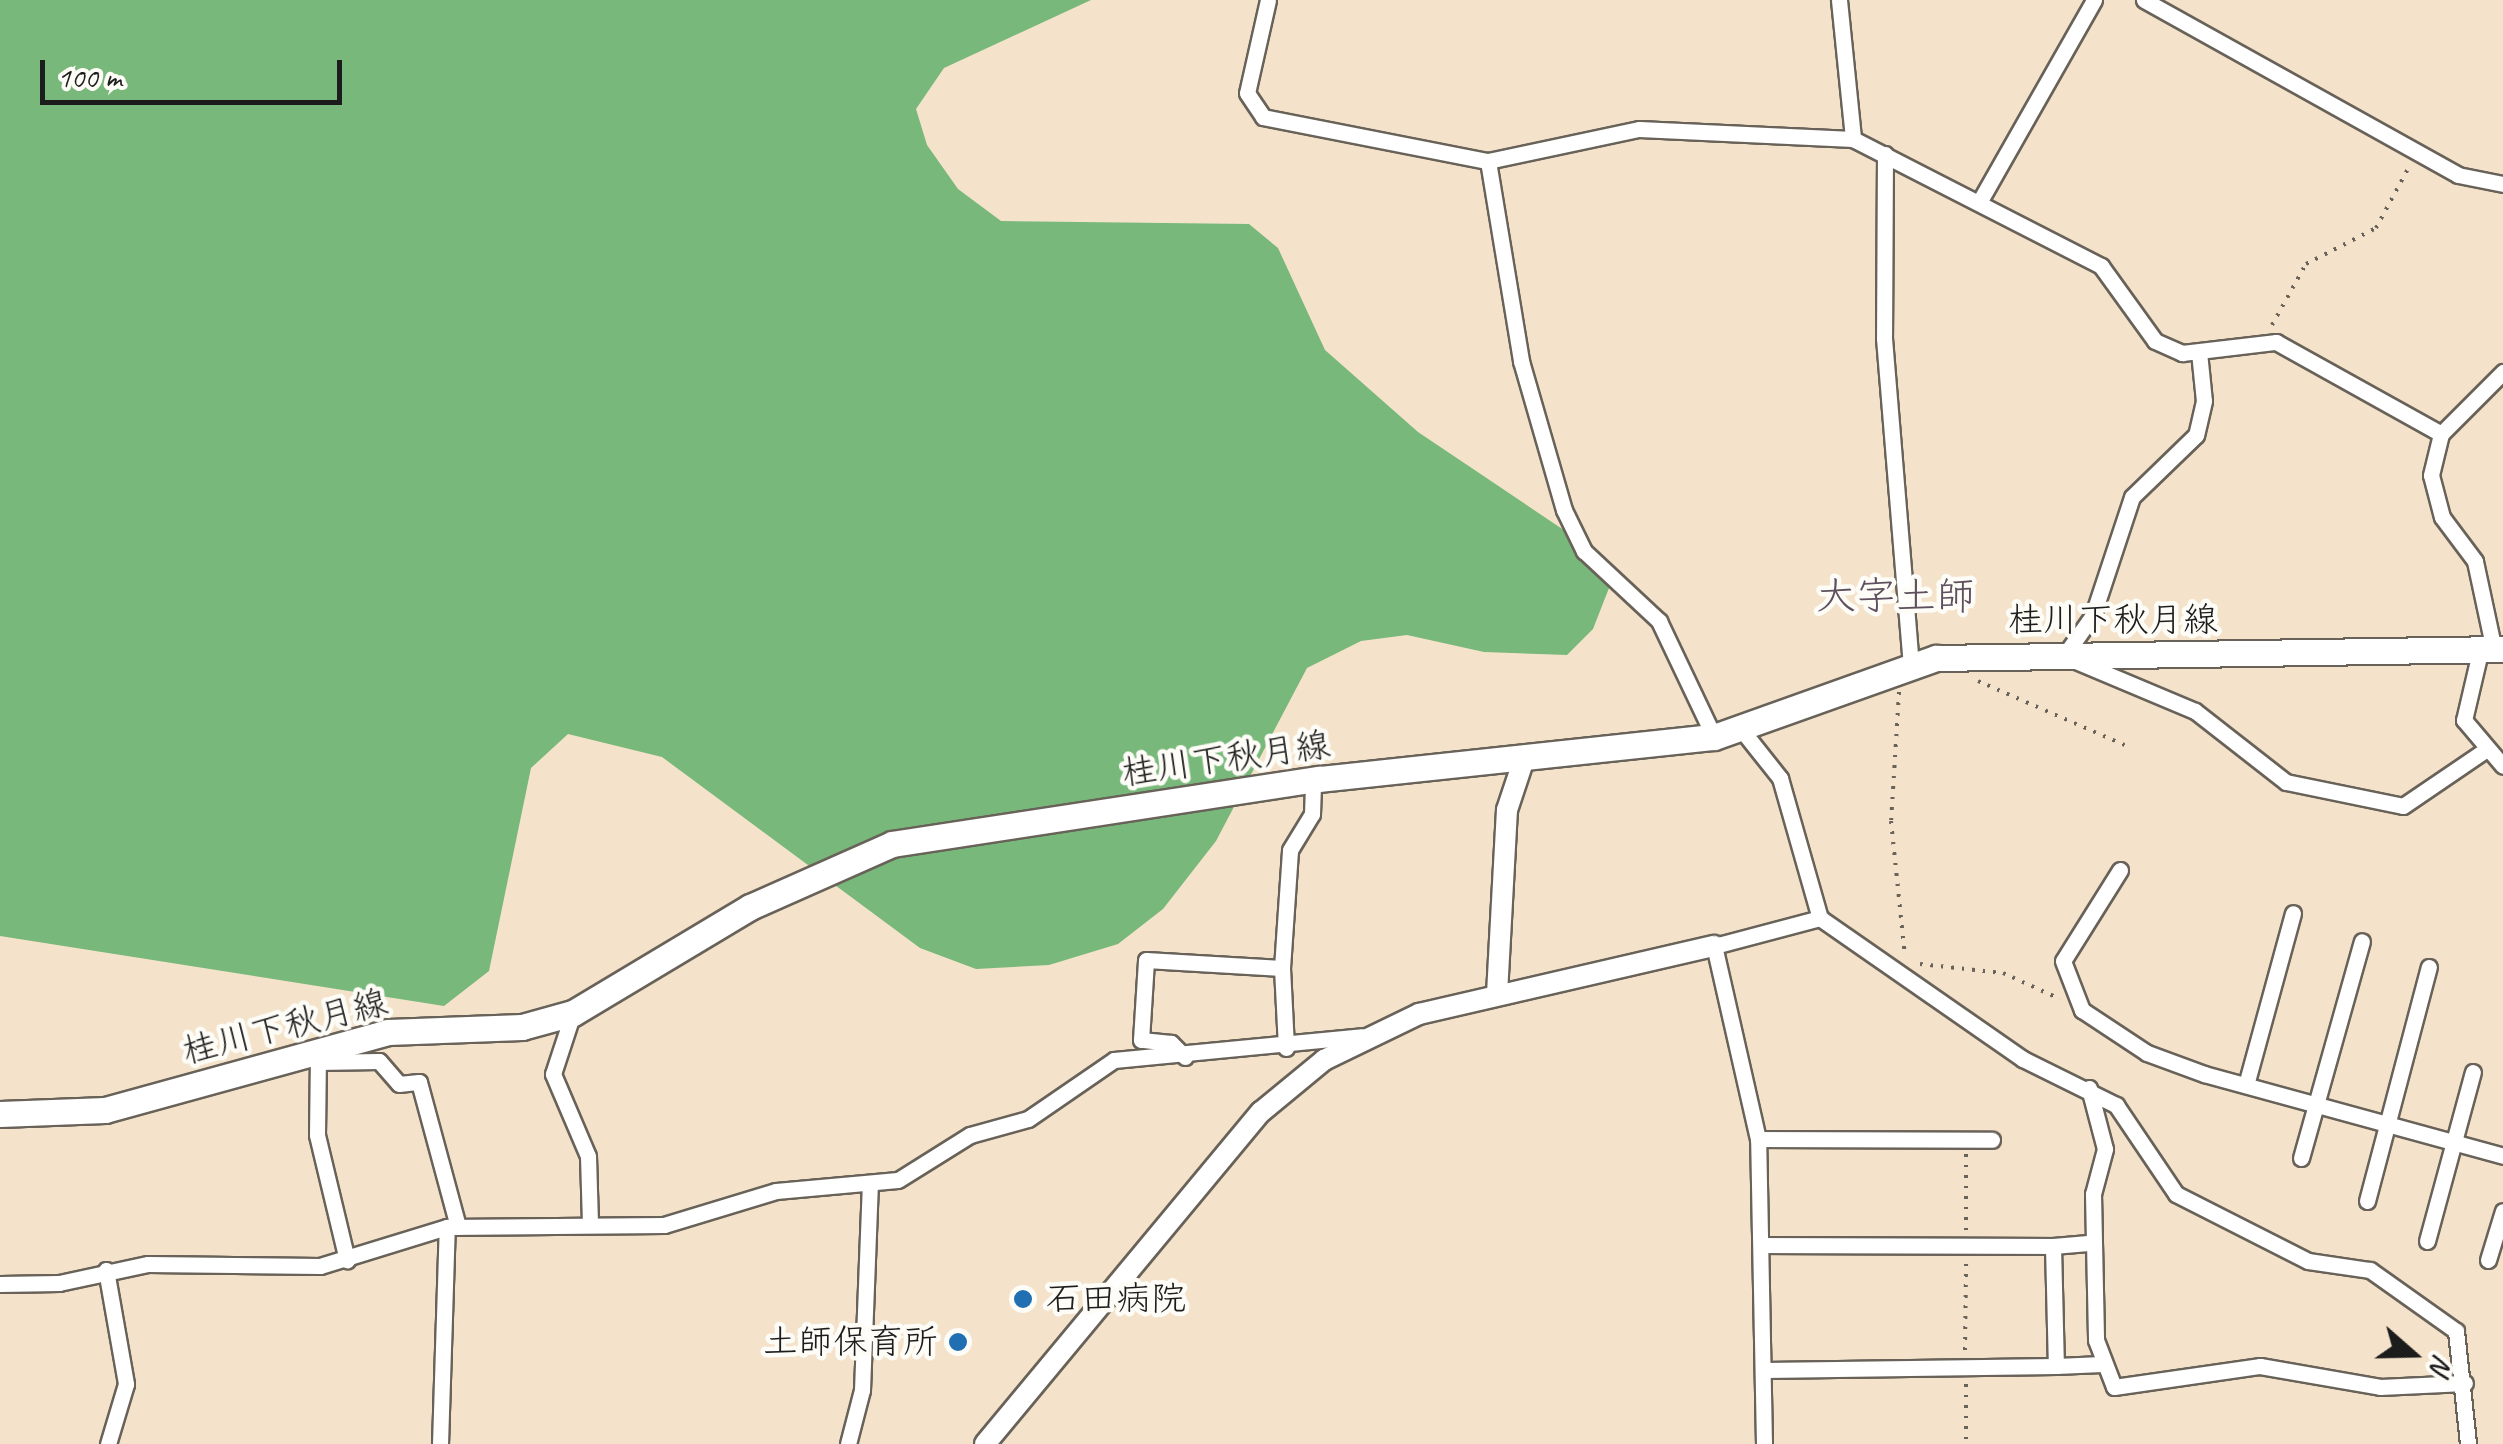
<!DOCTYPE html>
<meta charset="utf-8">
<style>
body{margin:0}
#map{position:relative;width:2503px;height:1444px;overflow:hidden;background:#f4e3ca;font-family:Caveat,"Klee One",sans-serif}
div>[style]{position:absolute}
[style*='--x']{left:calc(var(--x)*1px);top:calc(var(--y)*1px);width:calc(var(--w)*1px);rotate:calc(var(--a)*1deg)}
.forest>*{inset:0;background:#78b87a}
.path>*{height:4px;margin-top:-2px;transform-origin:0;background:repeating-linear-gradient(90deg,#686259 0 2.5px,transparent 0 10.5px)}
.roads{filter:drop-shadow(2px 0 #686259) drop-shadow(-2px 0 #686259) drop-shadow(0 2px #686259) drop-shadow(0 -2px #686259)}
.minor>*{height:15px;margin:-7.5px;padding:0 7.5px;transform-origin:7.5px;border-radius:7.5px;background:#fff}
.tertiary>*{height:20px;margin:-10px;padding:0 10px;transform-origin:10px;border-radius:10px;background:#fff}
.primary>*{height:25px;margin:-12.5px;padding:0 12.5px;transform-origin:12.5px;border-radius:12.5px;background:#fff}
.dots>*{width:28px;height:28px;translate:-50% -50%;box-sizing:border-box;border:5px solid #fdfcf7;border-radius:50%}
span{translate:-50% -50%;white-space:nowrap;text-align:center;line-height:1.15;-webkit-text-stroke:9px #fdfcf7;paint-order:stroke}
.street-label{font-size:35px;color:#1c1c1c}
.poi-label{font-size:35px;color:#1c1c1c}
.left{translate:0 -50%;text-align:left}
.right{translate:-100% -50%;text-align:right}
.quarter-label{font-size:40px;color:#5e505e}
.north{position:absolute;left:2363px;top:1304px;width:100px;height:100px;-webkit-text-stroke:8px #fdfcf7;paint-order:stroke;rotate:110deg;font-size:28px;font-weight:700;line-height:40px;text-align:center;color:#1c1c1c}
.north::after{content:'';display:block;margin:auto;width:35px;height:45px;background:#1c1c1c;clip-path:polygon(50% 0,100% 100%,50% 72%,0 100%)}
.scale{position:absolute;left:40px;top:60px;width:302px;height:45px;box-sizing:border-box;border:5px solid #1c1c1c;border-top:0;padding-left:12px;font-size:30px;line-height:35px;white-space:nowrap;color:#1c1c1c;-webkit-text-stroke:8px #fdfcf7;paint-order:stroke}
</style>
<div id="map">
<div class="forest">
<div style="clip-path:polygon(0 0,1091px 0,944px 68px,916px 109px,927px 145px,958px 189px,1001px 221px,1249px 224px,1278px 248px,1325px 350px,1418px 432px,1592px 549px,1609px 588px,1593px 629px,1567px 655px,1484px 652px,1407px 635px,1361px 641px,1307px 668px,1216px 841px,1163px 909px,1118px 944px,1049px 965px,976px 969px,920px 948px,662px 757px,568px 734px,531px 768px,489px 971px,444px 1006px,0 936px)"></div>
</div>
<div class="path">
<div style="--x:2272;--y:325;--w:70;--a:-60.9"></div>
<div style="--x:2306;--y:264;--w:79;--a:-27.2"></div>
<div style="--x:2376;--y:228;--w:72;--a:-61.6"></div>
<div style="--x:1978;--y:681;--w:163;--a:23.6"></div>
<div style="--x:1899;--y:692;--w:129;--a:93.5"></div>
<div style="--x:1891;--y:821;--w:136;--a:84.1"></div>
<div style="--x:1920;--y:964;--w:83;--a:6.2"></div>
<div style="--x:2003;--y:973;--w:63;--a:24.5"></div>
<div style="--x:1966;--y:1230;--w:76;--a:-90"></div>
<div style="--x:1965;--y:1350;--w:86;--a:-89.3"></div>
<div style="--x:1966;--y:1384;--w:60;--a:90"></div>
</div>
<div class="roads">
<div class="minor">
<div style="--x:1268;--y:0;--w:95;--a:102.7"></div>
<div style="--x:1247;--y:93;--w:29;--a:56"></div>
<div style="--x:1263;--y:117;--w:229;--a:11.1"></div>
<div style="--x:1488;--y:161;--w:203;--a:80.6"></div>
<div style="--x:1521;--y:361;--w:155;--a:73.9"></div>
<div style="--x:1564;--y:510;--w:46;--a:64"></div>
<div style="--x:1584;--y:551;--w:103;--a:43"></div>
<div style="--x:1659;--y:621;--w:128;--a:64.6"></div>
<div style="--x:1839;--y:0;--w:140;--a:84.2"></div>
<div style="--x:2144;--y:0;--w:359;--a:29.1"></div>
<div style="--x:2458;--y:175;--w:46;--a:11.3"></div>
<div style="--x:1885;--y:154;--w:184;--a:90.3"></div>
<div style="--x:1884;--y:338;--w:327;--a:85.3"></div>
<div style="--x:1488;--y:161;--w:154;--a:-12"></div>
<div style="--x:1639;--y:129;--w:214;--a:2.7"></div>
<div style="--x:1853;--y:139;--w:279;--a:27.1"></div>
<div style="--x:2101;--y:266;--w:92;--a:54.2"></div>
<div style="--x:2155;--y:341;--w:30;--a:24"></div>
<div style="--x:2182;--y:353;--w:95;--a:-6.7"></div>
<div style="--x:2276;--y:342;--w:189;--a:29.1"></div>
<div style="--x:1981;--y:199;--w:229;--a:-60.4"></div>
<div style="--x:2199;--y:352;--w:49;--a:84.2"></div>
<div style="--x:2204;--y:401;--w:35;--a:103"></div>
<div style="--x:2196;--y:435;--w:89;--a:135.9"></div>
<div style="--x:2132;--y:497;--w:124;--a:108.3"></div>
<div style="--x:2093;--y:615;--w:50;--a:125.3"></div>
<div style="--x:2064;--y:656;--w:142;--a:22.8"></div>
<div style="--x:2195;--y:711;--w:115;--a:38"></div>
<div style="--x:2286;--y:782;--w:119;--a:11.6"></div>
<div style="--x:2403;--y:806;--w:98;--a:-34.2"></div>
<div style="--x:2494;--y:650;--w:91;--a:-102.1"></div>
<div style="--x:2475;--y:561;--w:55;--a:-126.9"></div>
<div style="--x:2442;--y:517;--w:43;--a:-104.7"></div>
<div style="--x:2431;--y:475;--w:42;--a:-76.3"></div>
<div style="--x:2441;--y:434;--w:88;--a:-45"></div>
<div style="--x:2480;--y:652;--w:70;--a:103.2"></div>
<div style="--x:2464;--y:720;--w:60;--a:49.7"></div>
<div style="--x:1741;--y:729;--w:63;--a:51.5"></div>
<div style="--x:1780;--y:778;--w:146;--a:74.1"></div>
<div style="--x:1820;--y:918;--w:247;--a:34.8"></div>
<div style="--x:2023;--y:1059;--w:104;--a:26.3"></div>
<div style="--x:2116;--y:1105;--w:107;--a:56"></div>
<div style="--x:2176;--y:1194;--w:148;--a:26.9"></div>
<div style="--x:2308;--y:1261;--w:63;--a:8.3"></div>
<div style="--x:2370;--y:1270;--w:105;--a:35.3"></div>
<div style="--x:2456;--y:1331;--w:114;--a:83.9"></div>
<div style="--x:2120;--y:870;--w:107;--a:122.1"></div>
<div style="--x:2063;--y:961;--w:53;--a:68.8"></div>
<div style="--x:2082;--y:1010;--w:78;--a:33.5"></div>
<div style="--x:2147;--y:1053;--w:61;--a:20.2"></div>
<div style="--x:2204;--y:1074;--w:310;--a:15.3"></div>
<div style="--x:1282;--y:968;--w:118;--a:-86.1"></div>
<div style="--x:1290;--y:850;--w:42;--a:-58.6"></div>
<div style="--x:1312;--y:814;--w:34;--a:-88"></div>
<div style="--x:573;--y:1013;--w:64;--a:108.2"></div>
<div style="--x:553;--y:1074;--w:89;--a:66.9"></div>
<div style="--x:588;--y:1156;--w:66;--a:88.3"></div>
<div style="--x:318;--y:1054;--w:81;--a:90.7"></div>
<div style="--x:317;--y:1135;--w:129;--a:76.5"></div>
<div style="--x:1185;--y:1057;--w:20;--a:-135"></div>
<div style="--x:1171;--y:1043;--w:30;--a:-174"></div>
<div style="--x:1141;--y:1040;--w:80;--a:-86.4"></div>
<div style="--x:1146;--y:960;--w:136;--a:3.4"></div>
<div style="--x:1282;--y:968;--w:80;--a:87.1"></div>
<div style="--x:317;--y:1062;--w:62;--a:-0.9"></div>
<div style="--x:379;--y:1061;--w:30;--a:49"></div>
<div style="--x:399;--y:1084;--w:20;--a:-6"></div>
<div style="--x:419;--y:1082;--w:150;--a:74.9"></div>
<div style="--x:2246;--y:1085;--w:178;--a:-74.7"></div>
<div style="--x:2089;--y:1088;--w:63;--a:75.3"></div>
<div style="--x:2105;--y:1149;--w:47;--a:104.9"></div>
<div style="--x:2093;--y:1194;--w:146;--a:88.8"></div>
<div style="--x:2096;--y:1340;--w:50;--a:69"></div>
<div style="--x:2114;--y:1387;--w:148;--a:-8.2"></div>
<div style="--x:2260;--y:1366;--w:122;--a:9.9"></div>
<div style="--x:2380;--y:1387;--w:85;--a:-2.7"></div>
<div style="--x:1758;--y:1139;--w:234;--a:0.2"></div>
<div style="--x:2301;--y:1158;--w:225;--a:-74.3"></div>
<div style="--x:2367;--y:1201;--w:242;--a:-75.2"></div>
<div style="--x:2427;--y:1241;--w:175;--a:-74.8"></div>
<div style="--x:1763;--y:1245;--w:290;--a:0.2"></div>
<div style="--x:2053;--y:1246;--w:120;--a:88.6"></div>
<div style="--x:2056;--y:1366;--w:292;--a:179.2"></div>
<div style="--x:2053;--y:1246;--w:38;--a:-5"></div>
<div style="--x:2488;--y:1260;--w:51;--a:-73"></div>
<div style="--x:106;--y:1270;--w:116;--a:80"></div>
<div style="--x:126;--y:1384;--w:63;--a:106.7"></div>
<div style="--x:0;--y:1284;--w:59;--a:-1"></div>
<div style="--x:59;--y:1283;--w:91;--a:-12.1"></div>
<div style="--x:148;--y:1264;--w:172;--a:0.7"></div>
<div style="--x:320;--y:1266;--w:133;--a:-17.1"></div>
<div style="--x:447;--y:1227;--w:217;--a:-0.5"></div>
<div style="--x:664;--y:1225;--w:117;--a:-16.9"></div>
<div style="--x:776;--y:1191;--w:122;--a:-5.2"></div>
<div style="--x:898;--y:1180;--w:85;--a:-32"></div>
<div style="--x:970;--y:1135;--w:60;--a:-15.4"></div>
<div style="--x:1028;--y:1119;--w:104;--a:-34.5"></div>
<div style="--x:1114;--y:1060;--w:249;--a:-5.5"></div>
<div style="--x:2056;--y:1366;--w:46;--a:-2.5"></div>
<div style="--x:440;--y:1444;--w:217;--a:-88.2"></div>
<div style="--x:848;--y:1444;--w:56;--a:-75.5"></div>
<div style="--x:862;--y:1390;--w:205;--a:-87.8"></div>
<div style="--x:1764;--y:1444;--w:305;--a:-91.1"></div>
<div style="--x:1758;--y:1139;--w:198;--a:-102.8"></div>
<div style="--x:1714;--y:946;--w:110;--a:-14.8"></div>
</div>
<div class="tertiary">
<div style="--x:1497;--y:994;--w:184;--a:-86.9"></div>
<div style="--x:1507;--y:810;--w:51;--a:-71.6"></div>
<div style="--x:985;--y:1444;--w:432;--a:-50.3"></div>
<div style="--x:1261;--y:1112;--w:82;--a:-39.5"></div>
<div style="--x:1324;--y:1060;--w:106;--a:-25.8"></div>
<div style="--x:1419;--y:1014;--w:303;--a:-13"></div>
</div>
<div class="primary">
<div style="--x:0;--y:1114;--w:105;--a:-2.2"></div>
<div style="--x:105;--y:1110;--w:294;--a:-15.4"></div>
<div style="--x:388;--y:1032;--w:134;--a:-2.1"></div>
<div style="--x:522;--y:1027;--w:53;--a:-15.4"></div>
<div style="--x:573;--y:1013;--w:206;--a:-30.9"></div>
<div style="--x:750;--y:907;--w:155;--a:-23.9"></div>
<div style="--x:892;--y:844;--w:432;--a:-8.7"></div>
<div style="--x:1319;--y:779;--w:397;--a:-6.1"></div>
<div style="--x:1714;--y:737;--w:236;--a:-19.6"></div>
<div style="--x:1936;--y:658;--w:567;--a:-0.91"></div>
</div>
</div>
<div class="dots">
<div style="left:1023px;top:1299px;background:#1f6fb2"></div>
<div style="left:958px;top:1342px;background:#1f6fb2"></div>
</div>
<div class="street-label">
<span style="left:2113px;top:620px">桂川下秋月線</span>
<span style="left:1226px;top:759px;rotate:-8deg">桂川下秋月線</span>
<span style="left:285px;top:1027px;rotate:-14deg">桂川下秋月線</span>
</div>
<div class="poi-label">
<span class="left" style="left:1046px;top:1299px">石田病院</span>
<span class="right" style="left:938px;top:1342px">土師保育所</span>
</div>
<div class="quarter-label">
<span style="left:1896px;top:596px">大字土師</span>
</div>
<div class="north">N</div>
<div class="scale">100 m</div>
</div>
